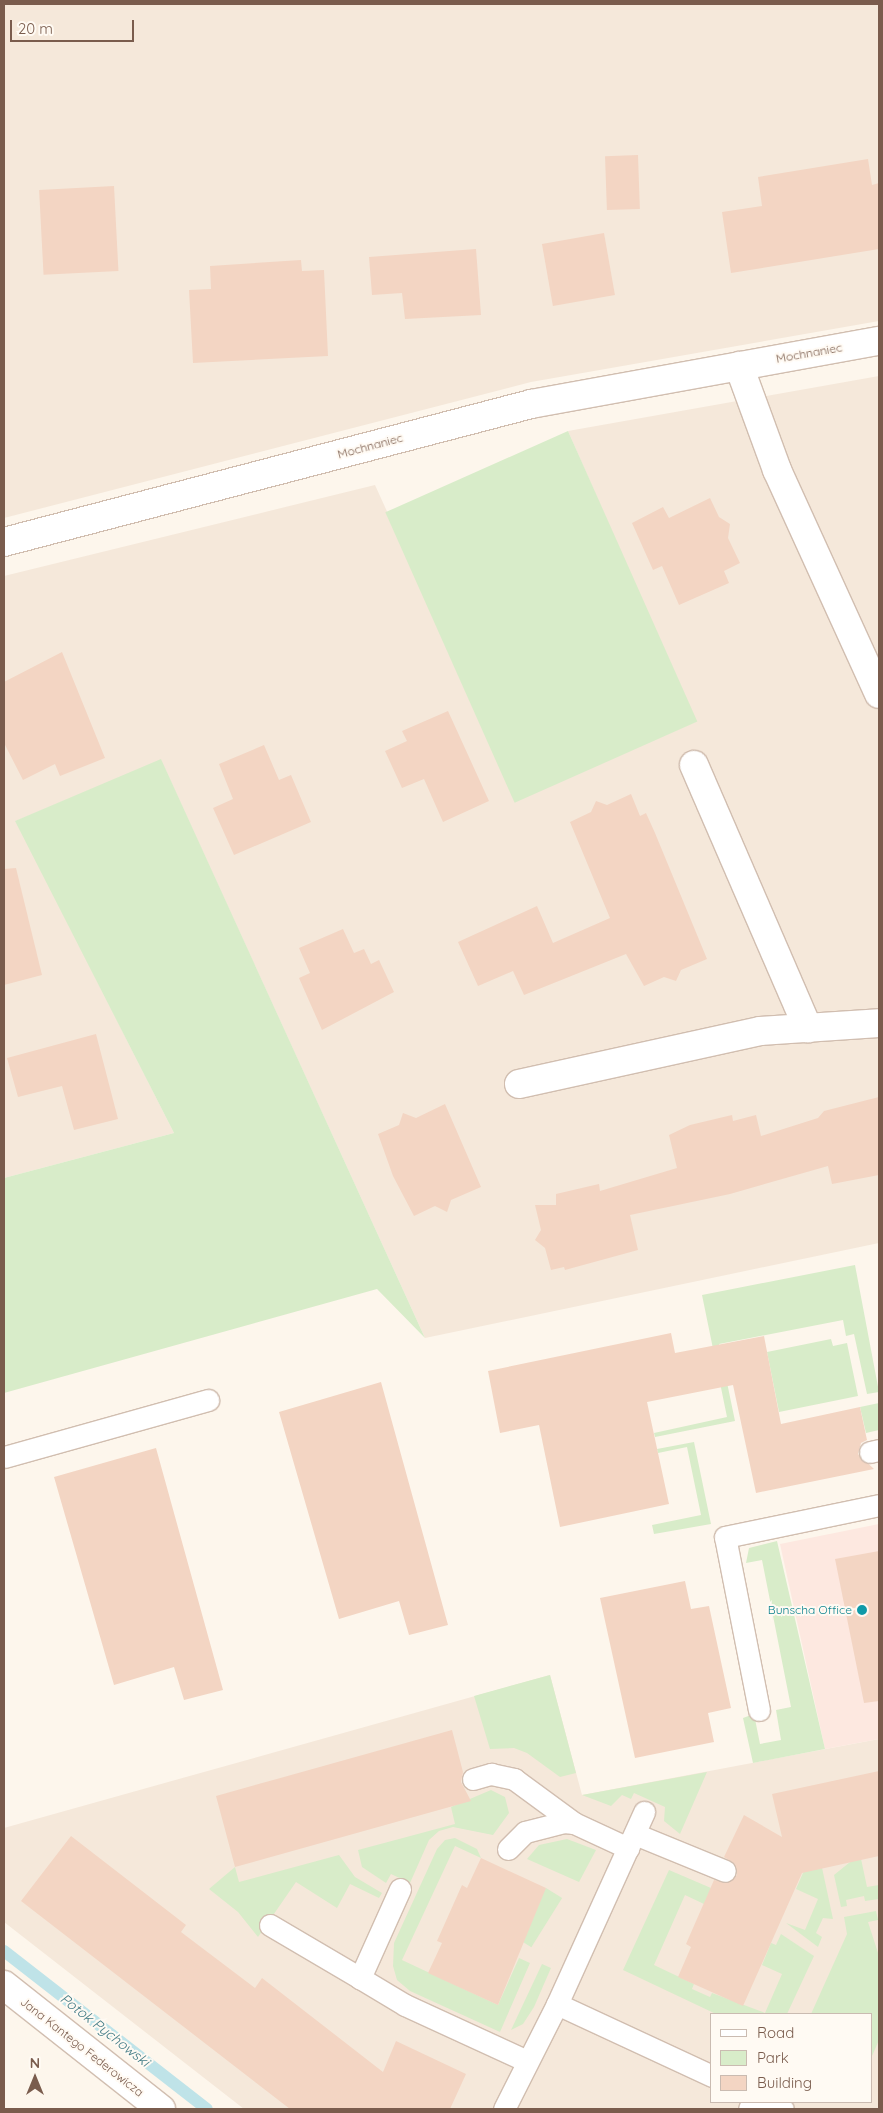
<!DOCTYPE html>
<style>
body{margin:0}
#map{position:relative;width:883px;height:2113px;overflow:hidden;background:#fdf6ec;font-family:Quicksand,sans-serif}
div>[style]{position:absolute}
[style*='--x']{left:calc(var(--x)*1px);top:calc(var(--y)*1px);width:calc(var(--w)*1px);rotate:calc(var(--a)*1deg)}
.residential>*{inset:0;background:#f5e8da}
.commercial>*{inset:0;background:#fde8e0}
.green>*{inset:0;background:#d8ecc9;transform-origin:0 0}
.stream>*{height:12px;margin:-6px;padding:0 6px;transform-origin:6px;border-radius:6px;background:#bfe3e8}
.building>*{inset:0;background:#f3d5c3;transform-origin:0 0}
.roads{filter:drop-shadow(1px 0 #d1beb0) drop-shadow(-1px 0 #d1beb0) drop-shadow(0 1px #d1beb0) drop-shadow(0 -1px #d1beb0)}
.service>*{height:21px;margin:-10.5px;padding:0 10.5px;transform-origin:10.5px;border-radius:10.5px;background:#fff}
.minor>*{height:28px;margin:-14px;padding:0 14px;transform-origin:14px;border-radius:14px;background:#fff}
.dots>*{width:14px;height:14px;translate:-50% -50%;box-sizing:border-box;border:2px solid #fffaf3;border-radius:50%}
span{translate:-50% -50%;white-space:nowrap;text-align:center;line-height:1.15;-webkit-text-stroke:4px #fffaf3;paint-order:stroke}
.street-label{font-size:12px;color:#7a5c4d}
.culture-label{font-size:12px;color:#0d838f}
.right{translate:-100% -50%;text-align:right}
.water-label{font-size:14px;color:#437c86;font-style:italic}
.frame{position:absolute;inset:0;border:5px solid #7a5c4d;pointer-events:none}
.legend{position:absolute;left:710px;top:2013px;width:162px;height:90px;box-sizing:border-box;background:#fffaf3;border:1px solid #cabbb1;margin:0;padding:6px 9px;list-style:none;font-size:15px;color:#7a5c4d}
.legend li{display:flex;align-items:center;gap:10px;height:25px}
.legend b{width:25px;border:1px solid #cabbb1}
.north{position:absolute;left:10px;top:2053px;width:50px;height:50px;-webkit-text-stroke:4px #fffaf3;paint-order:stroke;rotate:0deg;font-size:14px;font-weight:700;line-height:20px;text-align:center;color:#7a5c4d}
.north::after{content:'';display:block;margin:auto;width:18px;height:22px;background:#7a5c4d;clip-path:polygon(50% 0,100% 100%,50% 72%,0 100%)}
.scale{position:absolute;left:10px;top:20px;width:124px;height:22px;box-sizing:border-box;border:2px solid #7a5c4d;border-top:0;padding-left:6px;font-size:15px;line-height:18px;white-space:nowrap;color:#7a5c4d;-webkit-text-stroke:4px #fffaf3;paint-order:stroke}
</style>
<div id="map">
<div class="residential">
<div style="clip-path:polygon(4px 4px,879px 4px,879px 321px,531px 382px,4px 518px)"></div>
<div style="clip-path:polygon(879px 376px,879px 1243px,425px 1338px,161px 760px,16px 821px,174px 1133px,4px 1178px,4px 576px,375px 485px,518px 800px,695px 722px,568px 431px)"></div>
<div style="clip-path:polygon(evenodd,550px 1675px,582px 1795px,879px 1739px,879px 2109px,244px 2109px,4px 1922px,4px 1828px,550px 1675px,712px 2014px,872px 2014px,872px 2102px,712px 2102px,712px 2014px)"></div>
</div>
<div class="commercial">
<div style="clip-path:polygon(879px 1524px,879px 1739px,825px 1749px,780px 1544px)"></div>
</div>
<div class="green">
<div style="left:568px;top:431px;width:318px;height:200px;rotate:66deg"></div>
<div style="clip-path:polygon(161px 759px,425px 1338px,377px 1289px,4px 1393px,4px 1178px,174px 1133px,15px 821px)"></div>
<div style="clip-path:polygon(855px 1265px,879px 1392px,867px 1394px,854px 1334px,846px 1336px,843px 1320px,719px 1344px,735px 1421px,655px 1437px,654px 1433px,727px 1417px,702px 1295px)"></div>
<div style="clip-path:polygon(831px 1339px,833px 1346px,847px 1343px,858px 1396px,779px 1412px,767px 1352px)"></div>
<div style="clip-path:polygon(879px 1403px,879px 1430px,866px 1433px,860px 1407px)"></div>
<div style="clip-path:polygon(694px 1442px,711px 1524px,654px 1534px,652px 1525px,701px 1515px,687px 1447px,658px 1453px,657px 1449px)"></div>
<div style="clip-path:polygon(777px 1541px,825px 1749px,753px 1763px,743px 1718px,754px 1714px,760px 1744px,781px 1740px,776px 1710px,791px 1707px,762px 1560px,746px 1563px,749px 1548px)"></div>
<div style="clip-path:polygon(550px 1675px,576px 1773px,560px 1777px,527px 1753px,514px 1748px,490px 1749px,474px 1696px)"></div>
<div style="clip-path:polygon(707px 1772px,680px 1834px,664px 1821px,665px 1807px,634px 1793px,631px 1799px,622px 1795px,611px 1806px,582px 1795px)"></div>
<div style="clip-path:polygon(491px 1790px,505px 1797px,509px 1813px,493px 1835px,453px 1827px,439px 1831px,429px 1840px,410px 1883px,391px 1874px,386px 1883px,362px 1867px,358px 1850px,455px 1824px,451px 1807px)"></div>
<div style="clip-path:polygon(455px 1838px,477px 1849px,481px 1858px,455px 1846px,402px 1960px,498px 2005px,519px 1958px,530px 1963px,500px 2032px,410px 1991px,397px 1980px,393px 1966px,394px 1943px,437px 1849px,445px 1840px)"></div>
<div style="clip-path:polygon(567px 1839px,596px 1850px,579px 1882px,527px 1859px,539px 1845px)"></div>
<div style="clip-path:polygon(860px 1854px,867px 1887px,879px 1885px,879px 1899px,865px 1901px,864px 1896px,846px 1900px,847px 1906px,841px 1907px,834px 1875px)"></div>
<div style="clip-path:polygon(339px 1855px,355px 1877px,382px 1893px,379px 1898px,350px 1884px,337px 1908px,296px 1882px,258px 1937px,238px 1912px,209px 1889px,235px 1867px,239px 1882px)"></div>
<div style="clip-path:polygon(821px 1863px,833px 1919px,823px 1918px,816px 1933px,822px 1937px,818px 1947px,786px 1923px,805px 1930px,818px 1899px,796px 1889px,806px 1866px)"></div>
<div style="clip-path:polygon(669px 1870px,711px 1888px,704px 1904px,685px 1895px,654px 1965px,694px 1984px,692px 1989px,710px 1997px,712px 1993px,765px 2013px,782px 1974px,762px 1965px,771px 1943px,776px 1945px,781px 1934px,814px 1956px,787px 2014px,716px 2014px,623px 1970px)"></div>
<div style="left:546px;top:1888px;width:19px;height:58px;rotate:32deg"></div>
<div style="clip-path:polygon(876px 1911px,878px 1920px,868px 1922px,879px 1956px,879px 2040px,872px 2056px,872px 2014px,811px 2014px,847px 1934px,844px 1917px)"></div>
<div style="clip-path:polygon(542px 1964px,551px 1968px,534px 2007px,523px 2024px,511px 2030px)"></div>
</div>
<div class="stream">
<div style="--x:4;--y:1951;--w:257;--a:37.9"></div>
</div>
<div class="building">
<div style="left:638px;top:155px;width:54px;height:33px;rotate:88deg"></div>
<div style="clip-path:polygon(868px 159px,872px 185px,879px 183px,879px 249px,731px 273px,722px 212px,762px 206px,758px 177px)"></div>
<div style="left:114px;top:186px;width:85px;height:75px;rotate:87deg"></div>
<div style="left:604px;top:233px;width:63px;height:63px;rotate:80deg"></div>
<div style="clip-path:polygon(476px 249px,481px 315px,405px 319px,402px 293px,372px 295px,369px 257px)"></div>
<div style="clip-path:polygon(301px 260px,302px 271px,324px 270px,328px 356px,193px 363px,189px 290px,211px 289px,210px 266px)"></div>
<div style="clip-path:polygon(710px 498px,719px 517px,730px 524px,728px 538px,740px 563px,724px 571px,729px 583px,679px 605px,662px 566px,653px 570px,632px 523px,663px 507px,669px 518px)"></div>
<div style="clip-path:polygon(62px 652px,105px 758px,60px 776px,55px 764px,23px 780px,4px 743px,4px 682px)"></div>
<div style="clip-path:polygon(448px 711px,489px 801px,443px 822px,424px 779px,402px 788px,385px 751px,407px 741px,402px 731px)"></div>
<div style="clip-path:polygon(264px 745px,279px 780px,291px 775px,311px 822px,234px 855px,213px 808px,233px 799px,219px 764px)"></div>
<div style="clip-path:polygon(631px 794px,640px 816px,646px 813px,655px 833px,707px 959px,681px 970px,676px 981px,664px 977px,644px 986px,626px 954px,524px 995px,513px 971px,478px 986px,458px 942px,537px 906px,553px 943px,610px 918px,570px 822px,591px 812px,596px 801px,607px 805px)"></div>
<div style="clip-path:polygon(16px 868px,42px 975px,4px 985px,4px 869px)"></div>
<div style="clip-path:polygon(343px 929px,354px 953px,364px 949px,371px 964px,379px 960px,394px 992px,322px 1030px,299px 978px,310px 973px,299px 948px)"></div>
<div style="clip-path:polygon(96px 1034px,118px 1119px,74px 1130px,62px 1086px,18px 1097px,7px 1058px)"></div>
<div style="clip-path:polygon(879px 1097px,879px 1175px,832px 1184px,828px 1166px,730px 1194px,630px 1215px,638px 1250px,565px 1270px,564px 1267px,551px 1270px,545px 1248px,535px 1240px,541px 1230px,535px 1205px,556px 1205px,556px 1194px,599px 1184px,600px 1191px,677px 1168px,669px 1135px,690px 1125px,732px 1115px,733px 1121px,756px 1115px,761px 1136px,818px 1118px,824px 1111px)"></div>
<div style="clip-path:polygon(445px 1104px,481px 1187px,451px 1200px,447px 1212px,435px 1206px,414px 1216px,393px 1176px,378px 1134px,399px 1125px,403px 1113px,416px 1118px)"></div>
<div style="clip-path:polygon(671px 1333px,675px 1353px,764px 1336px,781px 1424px,860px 1407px,867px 1440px,861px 1443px,858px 1454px,874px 1469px,756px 1493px,733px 1385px,647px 1402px,669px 1504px,560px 1527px,539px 1425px,500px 1433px,488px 1371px)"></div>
<div style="clip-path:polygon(381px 1382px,448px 1625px,409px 1635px,399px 1601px,339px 1619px,279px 1412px)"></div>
<div style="clip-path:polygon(156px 1448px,223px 1690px,184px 1700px,174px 1667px,114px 1685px,54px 1477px)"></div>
<div style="clip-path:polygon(879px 1551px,879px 1701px,864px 1703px,835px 1559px)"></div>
<div style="clip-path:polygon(685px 1581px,691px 1609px,709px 1606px,731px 1708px,708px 1713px,714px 1742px,635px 1758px,600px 1598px)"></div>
<div style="clip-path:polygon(452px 1730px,463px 1772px,461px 1782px,471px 1801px,235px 1867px,216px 1796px)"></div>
<div style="clip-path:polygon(879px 1771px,879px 1856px,802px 1873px,743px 2006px,678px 1977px,691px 1947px,686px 1944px,714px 1880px,727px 1883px,737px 1875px,735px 1864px,724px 1857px,744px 1815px,782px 1837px,772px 1794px)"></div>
<div style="clip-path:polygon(71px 1836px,186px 1925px,181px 1932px,255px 1988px,262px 1978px,383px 2072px,396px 2041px,466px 2074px,450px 2109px,290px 2109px,21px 1901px)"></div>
<div style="clip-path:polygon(481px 1858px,546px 1888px,498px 2005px,428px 1973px,442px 1943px,437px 1941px,462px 1885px,467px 1888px)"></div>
</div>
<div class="roads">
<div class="service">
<div style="--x:870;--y:1452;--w:9;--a:-13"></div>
<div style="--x:4;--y:1457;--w:212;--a:-15.6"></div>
<div style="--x:759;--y:1710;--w:176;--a:-101.1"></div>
<div style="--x:725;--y:1537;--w:157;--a:-11.7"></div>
<div style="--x:473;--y:1779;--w:19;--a:-16"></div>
<div style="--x:491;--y:1774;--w:24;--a:12"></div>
<div style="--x:514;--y:1779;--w:74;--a:36.3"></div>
<div style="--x:635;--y:1834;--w:97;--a:22.3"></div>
<div style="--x:508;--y:1849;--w:24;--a:-45"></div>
<div style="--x:525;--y:1832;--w:40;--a:-14.4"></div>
<div style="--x:564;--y:1822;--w:10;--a:6"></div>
<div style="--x:574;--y:1823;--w:60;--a:24.8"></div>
<div style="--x:400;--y:1889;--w:98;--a:114.2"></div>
<div style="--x:360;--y:1978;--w:52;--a:31"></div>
<div style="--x:405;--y:2005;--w:134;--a:24.7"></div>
<div style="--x:270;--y:1925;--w:104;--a:30.5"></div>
<div style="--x:557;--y:2004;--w:211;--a:-65.6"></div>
<div style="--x:766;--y:2102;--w:18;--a:22"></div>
<div style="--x:504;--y:2109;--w:118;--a:-63.2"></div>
<div style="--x:557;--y:2004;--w:171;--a:24.9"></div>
<div style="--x:749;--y:2109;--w:8;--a:-67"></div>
</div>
<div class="minor">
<div style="--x:739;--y:366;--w:111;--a:69.9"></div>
<div style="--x:777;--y:470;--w:246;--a:65.5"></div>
<div style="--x:4;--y:542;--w:545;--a:-14.67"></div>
<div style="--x:531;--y:404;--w:354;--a:-10.3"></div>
<div style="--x:694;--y:765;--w:287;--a:66.6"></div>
<div style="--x:519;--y:1084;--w:247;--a:-12.4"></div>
<div style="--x:760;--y:1031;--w:119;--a:-3.8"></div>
<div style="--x:4;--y:1985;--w:200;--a:38.3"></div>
</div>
</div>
<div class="dots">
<div style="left:862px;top:1610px;background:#0f9aa8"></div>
</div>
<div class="street-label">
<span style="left:809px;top:353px;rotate:-10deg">Mochnaniec</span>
<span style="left:370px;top:446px;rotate:-15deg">Mochnaniec</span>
<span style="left:82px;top:2047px;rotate:38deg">Jana Kantego Federowicza</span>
</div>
<div class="culture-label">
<span class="right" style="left:852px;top:1610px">Bunscha Office</span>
</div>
<div class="water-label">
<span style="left:105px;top:2030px;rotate:38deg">Potok Pychowski</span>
</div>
<div class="frame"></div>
<ul class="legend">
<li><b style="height:6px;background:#fff"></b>Road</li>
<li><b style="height:14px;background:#d8ecc9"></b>Park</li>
<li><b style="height:14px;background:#f3d5c3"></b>Building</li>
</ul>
<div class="north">N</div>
<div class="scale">20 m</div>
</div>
